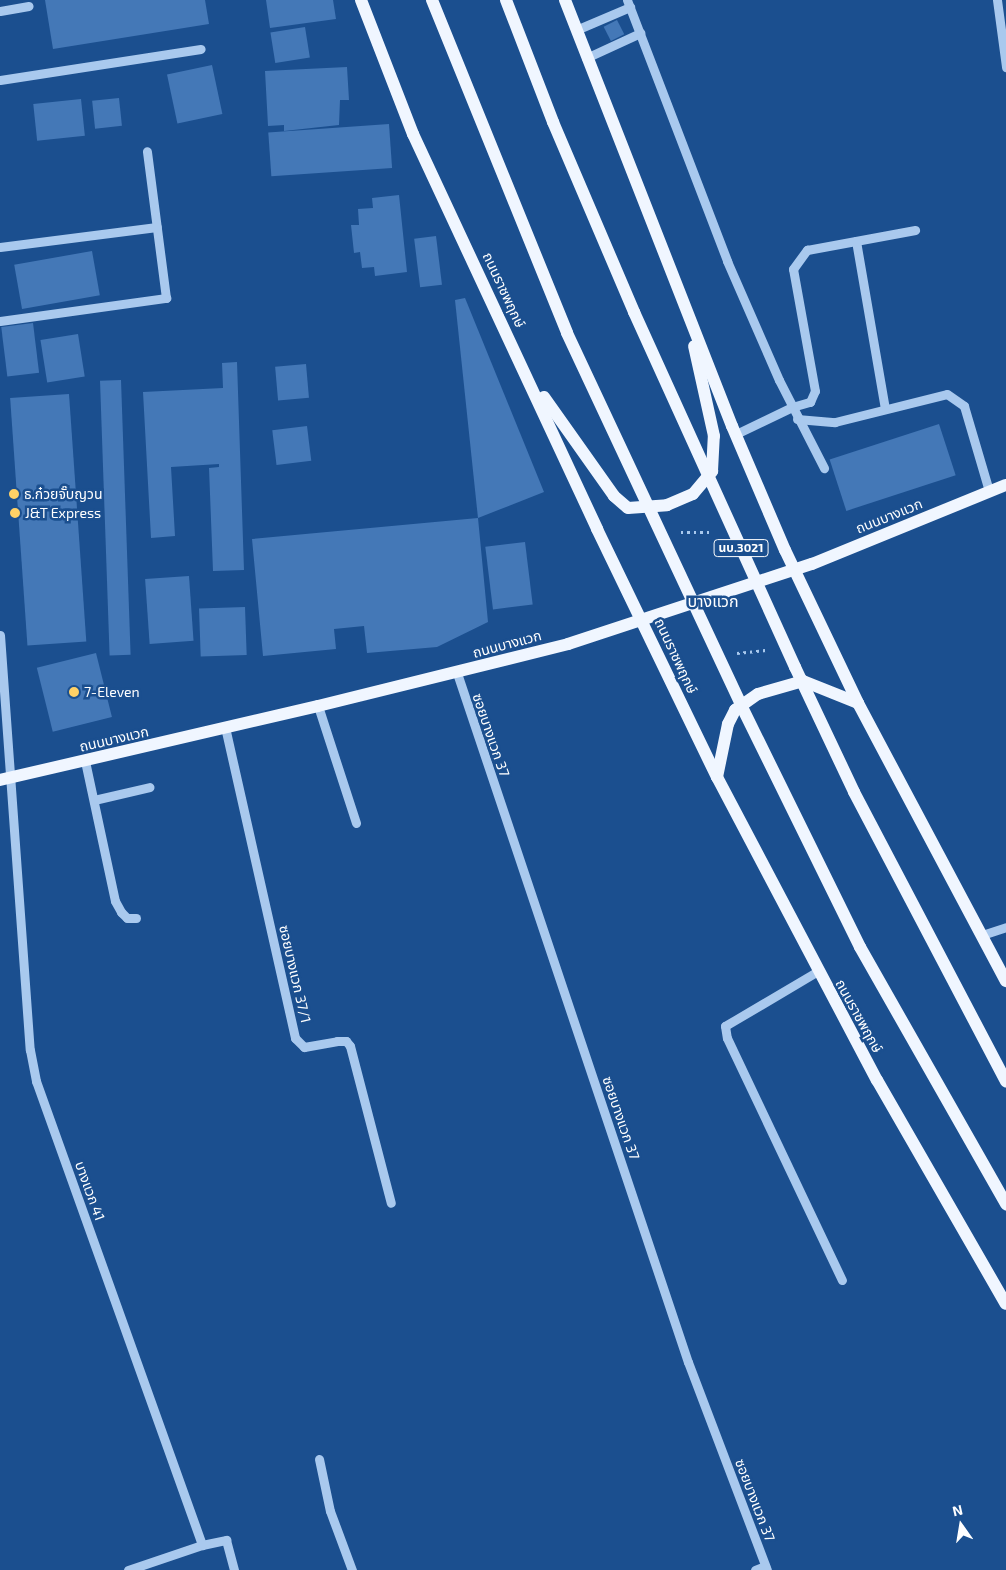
<!DOCTYPE html>
<meta charset="utf-8">
<style>
body{margin:0}
#map{position:relative;width:1006px;height:1570px;overflow:hidden;background:#1b4f8f;font-family:"Exo 2","Noto Sans Thai",sans-serif}
div>[style]{position:absolute}
[style*='--x']{left:calc(var(--x)*1px);top:calc(var(--y)*1px);width:calc(var(--w)*1px);rotate:calc(var(--a)*1deg)}
.building>*{inset:0;background:#4478b7;transform-origin:0 0}
.path>*{height:3px;margin-top:-1.5px;transform-origin:0;background:repeating-linear-gradient(90deg,#a9c9ee 0 2.5px,transparent 0 6.5px)}
.minor>*{height:9px;margin:-4.5px;padding:0 4.5px;transform-origin:4.5px;border-radius:4.5px;background:#a9c9ee}
.major>*{height:12px;margin:-6px;padding:0 6px;transform-origin:6px;border-radius:6px;background:#f0f6ff}
.major-bridge>*{height:12px;margin:-6px;padding:0 6px;transform-origin:6px;border-radius:6px;background:#f0f6ff}
.dots>*{width:14px;height:14px;translate:-50% -50%;box-sizing:border-box;border:2px solid #1b4f8f;border-radius:50%}
span{translate:-50% -50%;white-space:nowrap;text-align:center;line-height:1.15;-webkit-text-stroke:5px #1b4f8f;paint-order:stroke}
.shield-label span{padding:1px 4px;background:#1b4f8f;border:1px solid;border-radius:4px;-webkit-text-stroke-width:0}
.shield-label{font-size:12px;color:#fff;font-weight:700}
.street-label{font-size:14px;color:#fff}
.poi-label{font-size:14px;color:#fff}
.left{translate:0 -50%;text-align:left}
.quarter-label{font-size:16px;color:#fff}
.north{position:absolute;left:936px;top:1500px;width:50px;height:50px;-webkit-text-stroke:4px #1b4f8f;paint-order:stroke;rotate:347deg;font-size:14px;font-weight:700;line-height:20px;text-align:center;color:#fff}
.north::after{content:'';display:block;margin:auto;width:18px;height:22px;background:#fff;clip-path:polygon(50% 0,100% 100%,50% 72%,0 100%)}
</style>
<div id="map">
<div class="building">
<div style="clip-path:polygon(45px 0,205px 0,209px 24px,53px 49px)"></div>
<div style="clip-path:polygon(266px 0,333px 0,336px 19px,270px 28px)"></div>
<div style="left:617px;top:20px;width:16px;height:15px;rotate:63deg"></div>
<div style="left:305px;top:27px;width:31px;height:35px;rotate:81deg"></div>
<div style="left:212px;top:65px;width:50px;height:46px;rotate:78deg"></div>
<div style="clip-path:polygon(347px 67px,349px 100px,340px 100px,339px 125px,284px 131px,284px 125px,268px 126px,265px 71px)"></div>
<div style="left:119px;top:98px;width:28px;height:27px;rotate:84deg"></div>
<div style="left:81px;top:99px;width:37px;height:48px;rotate:84deg"></div>
<div style="left:389px;top:124px;width:44px;height:121px;rotate:86deg"></div>
<div style="clip-path:polygon(399px 195px,407px 272px,375px 276px,374px 267px,362px 268px,360px 252px,354px 253px,351px 225px,359px 225px,358px 209px,373px 208px,372px 198px)"></div>
<div style="left:436px;top:236px;width:49px;height:22px;rotate:83deg"></div>
<div style="left:92px;top:251px;width:45px;height:79px;rotate:80deg"></div>
<div style="clip-path:polygon(465px 298px,544px 492px,478px 518px,455px 300px)"></div>
<div style="left:33px;top:323px;width:50px;height:32px;rotate:83deg"></div>
<div style="left:78px;top:334px;width:43px;height:38px;rotate:81deg"></div>
<div style="clip-path:polygon(237px 362px,244px 570px,213px 571px,209px 468px,219px 467px,219px 464px,171px 467px,175px 536px,151px 538px,143px 392px,223px 388px,222px 363px)"></div>
<div style="left:306px;top:364px;width:34px;height:31px;rotate:85deg"></div>
<div style="left:121px;top:380px;width:275px;height:21px;rotate:88deg"></div>
<div style="left:69px;top:394px;width:248px;height:59px;rotate:86deg"></div>
<div style="left:939px;top:424px;width:54px;height:115px;rotate:72deg"></div>
<div style="left:307px;top:426px;width:35px;height:35px;rotate:83deg"></div>
<div style="clip-path:polygon(478px 518px,488px 622px,437px 647px,367px 653px,364px 626px,334px 629px,336px 649px,263px 656px,252px 539px)"></div>
<div style="left:525px;top:542px;width:63px;height:40px;rotate:83deg"></div>
<div style="left:189px;top:576px;width:65px;height:44px;rotate:86deg"></div>
<div style="left:245px;top:607px;width:48px;height:46px;rotate:88deg"></div>
<div style="left:96px;top:653px;width:66px;height:61px;rotate:76deg"></div>
</div>
<div class="path">
<div style="--x:681;--y:532;--w:31;--a:0"></div>
<div style="--x:737;--y:653;--w:29;--a:-6"></div>
</div>
<div class="minor">
<div style="--x:627;--y:0;--w:280;--a:69"></div>
<div style="--x:727;--y:261;--w:130;--a:66.4"></div>
<div style="--x:779;--y:380;--w:99;--a:62.9"></div>
<div style="--x:997;--y:0;--w:68;--a:82.3"></div>
<div style="--x:0;--y:11;--w:29;--a:-10"></div>
<div style="--x:576;--y:30;--w:59;--a:-23.1"></div>
<div style="--x:586;--y:58;--w:60;--a:-24.8"></div>
<div style="--x:0;--y:80;--w:203;--a:-8.8"></div>
<div style="--x:856;--y:241;--w:170;--a:80.2"></div>
<div style="--x:0;--y:247;--w:158;--a:-7.3"></div>
<div style="--x:0;--y:321;--w:168;--a:-7.9"></div>
<div style="--x:166;--y:298;--w:148;--a:-97.4"></div>
<div style="--x:797;--y:419;--w:38;--a:5"></div>
<div style="--x:835;--y:422;--w:115;--a:-14"></div>
<div style="--x:947;--y:394;--w:21;--a:35"></div>
<div style="--x:964;--y:406;--w:89;--a:73.6"></div>
<div style="--x:736;--y:434;--w:62;--a:-25.7"></div>
<div style="--x:792;--y:407;--w:19;--a:-16"></div>
<div style="--x:810;--y:402;--w:12;--a:-66"></div>
<div style="--x:815;--y:391;--w:124;--a:-100.2"></div>
<div style="--x:793;--y:269;--w:24;--a:-54"></div>
<div style="--x:807;--y:250;--w:110;--a:-10.5"></div>
<div style="--x:0;--y:635;--w:416;--a:85.9"></div>
<div style="--x:30;--y:1050;--w:32;--a:79"></div>
<div style="--x:36;--y:1081;--w:493;--a:70.3"></div>
<div style="--x:457;--y:673;--w:727;--a:71.47"></div>
<div style="--x:688;--y:1362;--w:222;--a:69.2"></div>
<div style="--x:318;--y:706;--w:123;--a:72"></div>
<div style="--x:225;--y:727;--w:319;--a:77.3"></div>
<div style="--x:295;--y:1038;--w:13;--a:45"></div>
<div style="--x:304;--y:1047;--w:34;--a:-10"></div>
<div style="--x:337;--y:1041;--w:9;--a:0"></div>
<div style="--x:346;--y:1041;--w:6;--a:51"></div>
<div style="--x:350;--y:1046;--w:162;--a:75.4"></div>
<div style="--x:85;--y:761;--w:143;--a:77.9"></div>
<div style="--x:115;--y:901;--w:13;--a:61"></div>
<div style="--x:121;--y:912;--w:8;--a:45"></div>
<div style="--x:127;--y:918;--w:9;--a:0"></div>
<div style="--x:94;--y:800;--w:57;--a:-13.1"></div>
<div style="--x:982;--y:935;--w:25;--a:-18"></div>
<div style="--x:818;--y:971;--w:108;--a:149.4"></div>
<div style="--x:725;--y:1026;--w:12;--a:81"></div>
<div style="--x:727;--y:1038;--w:268;--a:64.6"></div>
<div style="--x:319;--y:1459;--w:53;--a:78.1"></div>
<div style="--x:330;--y:1511;--w:63;--a:69.6"></div>
<div style="--x:128;--y:1570;--w:78;--a:-18.7"></div>
<div style="--x:202;--y:1545;--w:25;--a:-12"></div>
<div style="--x:226;--y:1540;--w:31;--a:75"></div>
<div style="--x:755;--y:1570;--w:11;--a:-22"></div>
</div>
<div class="major">
<div style="--x:361;--y:0;--w:144;--a:68.8"></div>
<div style="--x:413;--y:134;--w:436;--a:65"></div>
<div style="--x:597;--y:529;--w:276;--a:64.2"></div>
<div style="--x:717;--y:777;--w:343;--a:62.2"></div>
<div style="--x:877;--y:1080;--w:258;--a:60.1"></div>
<div style="--x:565;--y:0;--w:458;--a:68.6"></div>
<div style="--x:732;--y:426;--w:135;--a:66.9"></div>
<div style="--x:785;--y:550;--w:170;--a:64.5"></div>
<div style="--x:858;--y:703;--w:315;--a:62"></div>
<div style="--x:544;--y:397;--w:121;--a:54.7"></div>
<div style="--x:614;--y:496;--w:18;--a:41"></div>
<div style="--x:628;--y:508;--w:39;--a:-4"></div>
<div style="--x:667;--y:505;--w:28;--a:-23"></div>
<div style="--x:693;--y:494;--w:30;--a:-50"></div>
<div style="--x:712;--y:471;--w:35;--a:-87"></div>
<div style="--x:714;--y:436;--w:92;--a:-102.5"></div>
<div style="--x:717;--y:777;--w:54;--a:-78.3"></div>
<div style="--x:728;--y:724;--w:16;--a:-63"></div>
<div style="--x:735;--y:710;--w:28;--a:-35"></div>
<div style="--x:758;--y:694;--w:47;--a:-16.1"></div>
<div style="--x:803;--y:681;--w:59;--a:21.8"></div>
<div style="--x:0;--y:780;--w:326;--a:-13.1"></div>
<div style="--x:318;--y:706;--w:258;--a:-13.9"></div>
<div style="--x:568;--y:644;--w:257;--a:-18.2"></div>
<div style="--x:812;--y:564;--w:209;--a:-22.2"></div>
</div>
<div class="major-bridge">
<div style="--x:432;--y:0;--w:359;--a:67.9"></div>
<div style="--x:567;--y:333;--w:408;--a:64.9"></div>
<div style="--x:740;--y:703;--w:272;--a:63.8"></div>
<div style="--x:860;--y:947;--w:296;--a:60.4"></div>
<div style="--x:506;--y:0;--w:131;--a:68.9"></div>
<div style="--x:553;--y:122;--w:207;--a:66.9"></div>
<div style="--x:634;--y:312;--w:390;--a:65.6"></div>
<div style="--x:795;--y:667;--w:138;--a:64.7"></div>
<div style="--x:854;--y:792;--w:327;--a:62.3"></div>
</div>
<div class="dots">
<div style="left:14px;top:494px;background:#ffd166"></div>
<div style="left:15px;top:513px;background:#ffd166"></div>
<div style="left:74px;top:692px;background:#ffd166"></div>
</div>
<div class="shield-label">
<span style="left:741px;top:548px">นบ.3021</span>
</div>
<div class="street-label">
<span style="left:504px;top:290px;rotate:65deg">ถนนราชพฤกษ์</span>
<span style="left:889px;top:516px;rotate:-22deg">ถนนบางแวก</span>
<span style="left:507px;top:644px;rotate:-15deg">ถนนบางแวก</span>
<span style="left:676px;top:656px;rotate:65deg">ถนนราชพฤกษ์</span>
<span style="left:491px;top:735px;rotate:71deg">ซอยบางแวก 37</span>
<span style="left:114px;top:739px;rotate:-13deg">ถนนบางแวก</span>
<span style="left:295px;top:974px;rotate:77deg">ซอยบางแวก 37/1</span>
<span style="left:859px;top:1016px;rotate:61deg">ถนนราชพฤกษ์</span>
<span style="left:621px;top:1118px;rotate:71deg">ซอยบางแวก 37</span>
<span style="left:90px;top:1191px;rotate:70deg">บางแวก 41</span>
<span style="left:755px;top:1500px;rotate:69deg">ซอยบางแวก 37</span>
</div>
<div class="poi-label">
<span class="left" style="left:24px;top:494px">ธ.ก๋วยจั๊บญวน</span>
<span class="left" style="left:25px;top:513px">J&amp;T Express</span>
<span class="left" style="left:84px;top:692px">7-Eleven</span>
</div>
<div class="quarter-label">
<span style="left:713px;top:601px">บางแวก</span>
</div>
<div class="north">N</div>
</div>
